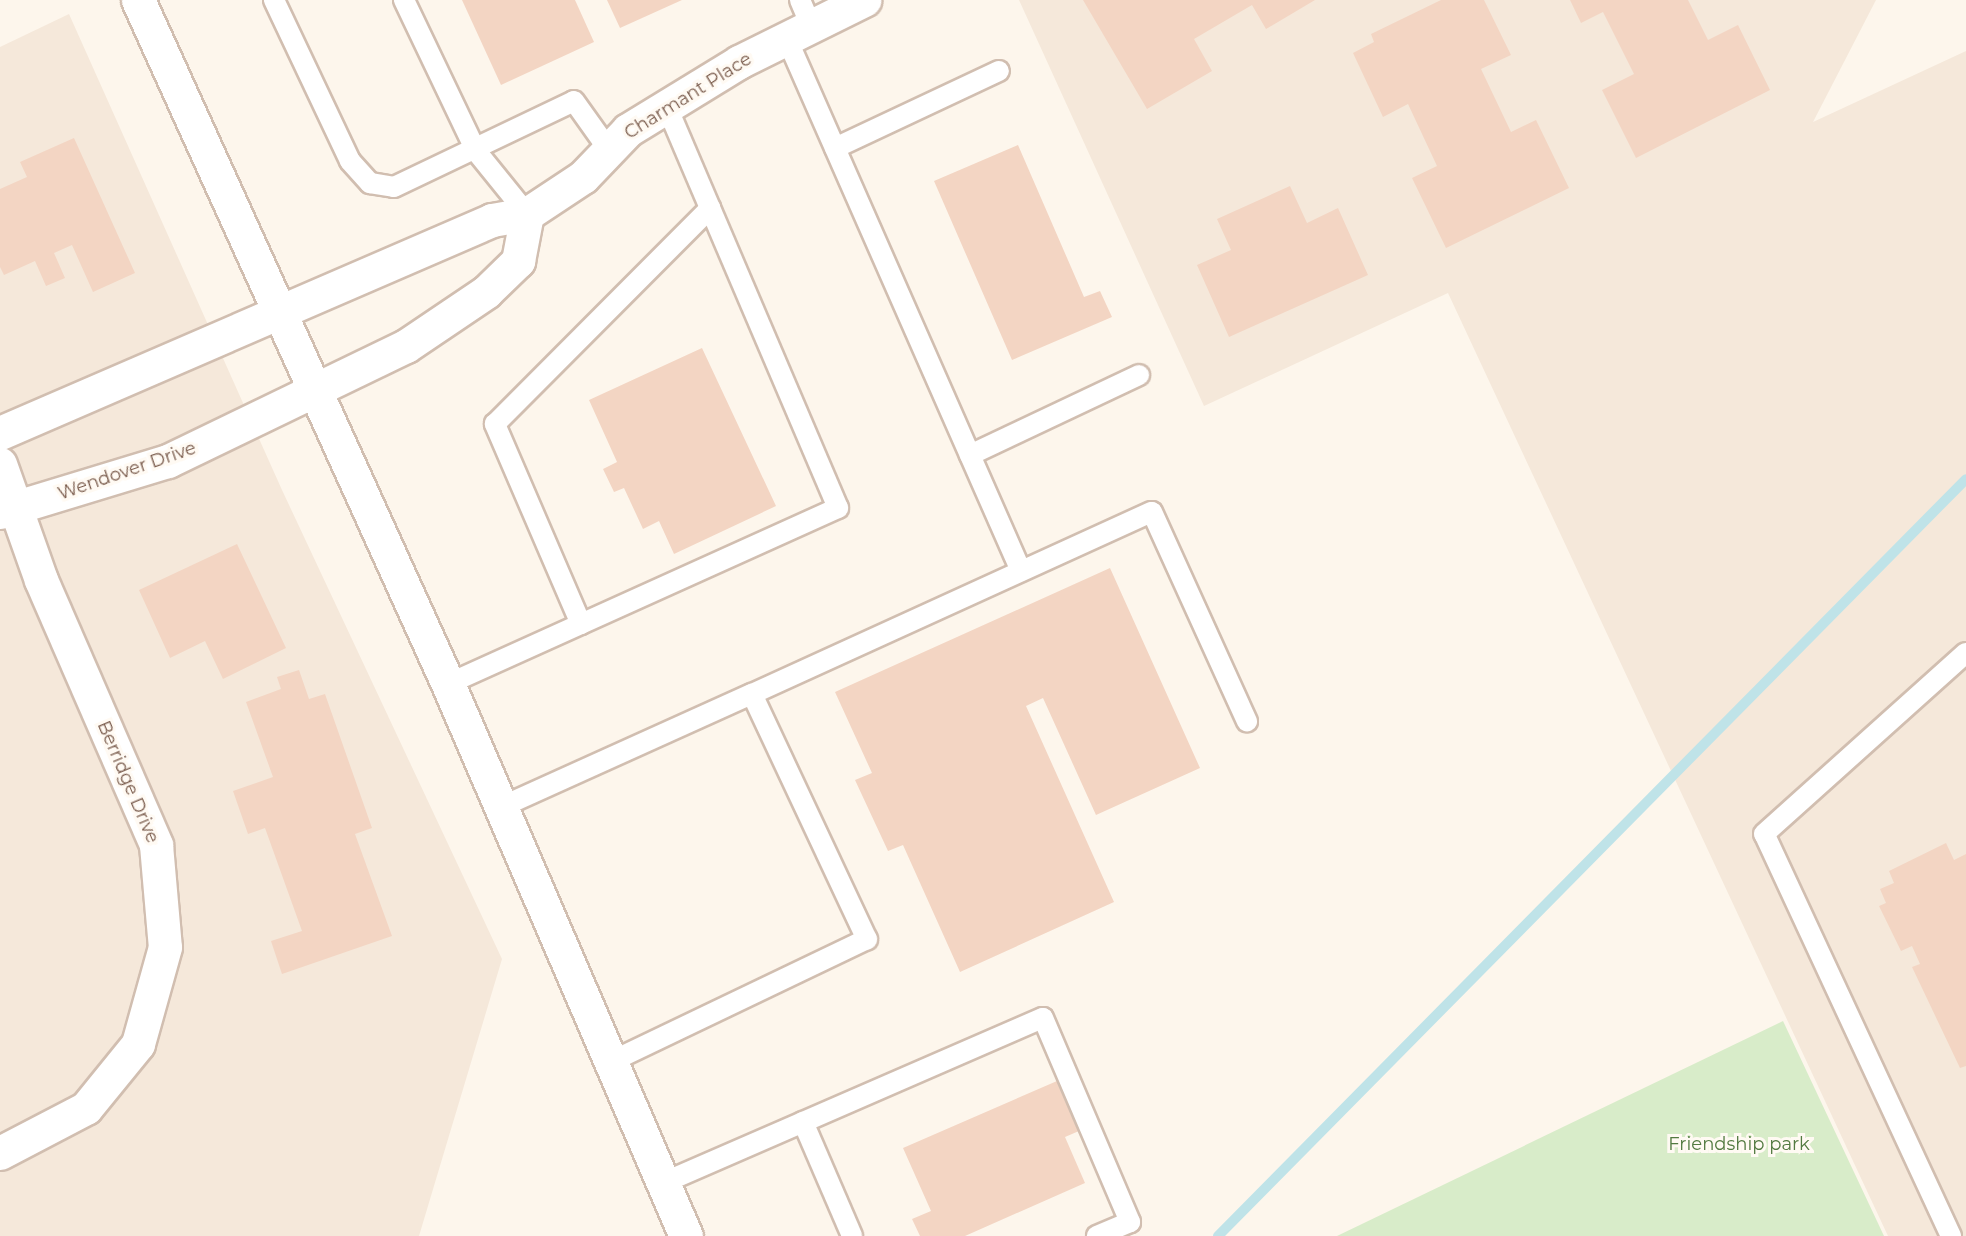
<!DOCTYPE html>
<style>
body{margin:0}
#map{position:relative;width:1966px;height:1236px;overflow:hidden;background:#fdf6ec;font-family:Montserrat,sans-serif}
div>[style]{position:absolute}
[style*='--x']{left:calc(var(--x)*1px);top:calc(var(--y)*1px);width:calc(var(--w)*1px);rotate:calc(var(--a)*1deg)}
.residential>*{inset:0;background:#f5e8da}
.green>*{inset:0;background:#d8ecc9}
.stream>*{height:10px;margin:-5px;padding:0 5px;transform-origin:5px;border-radius:5px;background:#bfe3e8}
.building>*{inset:0;background:#f3d5c3}
.roads{filter:drop-shadow(2px 0 #d1beb0) drop-shadow(-2px 0 #d1beb0) drop-shadow(0 2px #d1beb0) drop-shadow(0 -2px #d1beb0)}
.service>*{height:20px;margin:-10px;padding:0 10px;transform-origin:10px;border-radius:10px;background:#fff}
.minor>*{height:33px;margin:-16.5px;padding:0 16.5px;transform-origin:16.5px;border-radius:16.5px;background:#fff}
.secondary>*{height:33px;margin:-16.5px;padding:0 16.5px;transform-origin:16.5px;border-radius:16.5px;background:#fff}
span{translate:-50% -50%;white-space:nowrap;text-align:center;line-height:1.15;-webkit-text-stroke:6px #fffaf3;paint-order:stroke}
.street-label{font-size:18px;color:#7a5c4d}
.park-label{font-size:18px;color:#537a41}
</style>
<div id="map">
<div class="residential">
<div style="clip-path:polygon(1019px 0,1876px 0,1813px 122px,1966px 51px,1966px 1236px,1888px 1236px,1448px 293px,1204px 406px)"></div>
<div style="clip-path:polygon(69px 14px,282px 490px,502px 959px,419px 1236px,0 1236px,0 47px)"></div>
</div>
<div class="green">
<div style="clip-path:polygon(1783px 1021px,1884px 1236px,1337px 1236px)"></div>
</div>
<div class="stream">
<div style="--x:1218;--y:1236;--w:1064;--a:-45.34"></div>
</div>
<div class="building">
<div style="clip-path:polygon(462px 0,575px 0,594px 42px,501px 85px)"></div>
<div style="clip-path:polygon(607px 0,682px 0,620px 28px)"></div>
<div style="clip-path:polygon(1083px 0,1315px 0,1266px 29px,1252px 5px,1194px 39px,1212px 71px,1147px 109px)"></div>
<div style="clip-path:polygon(1441px 0,1484px 0,1511px 55px,1481px 69px,1511px 132px,1536px 120px,1569px 188px,1446px 248px,1412px 178px,1437px 166px,1408px 104px,1383px 117px,1353px 53px,1374px 42px,1371px 34px)"></div>
<div style="clip-path:polygon(1570px 0,1688px 0,1708px 40px,1738px 25px,1770px 90px,1636px 158px,1602px 90px,1634px 74px,1603px 12px,1581px 23px)"></div>
<div style="clip-path:polygon(74px 138px,135px 273px,93px 292px,72px 245px,54px 253px,65px 278px,46px 286px,35px 261px,4px 275px,0 267px,0 189px,27px 177px,20px 162px)"></div>
<div style="clip-path:polygon(1018px 145px,1084px 297px,1100px 291px,1112px 317px,1012px 360px,934px 181px)"></div>
<div style="clip-path:polygon(1290px 186px,1307px 223px,1338px 208px,1368px 275px,1229px 337px,1197px 265px,1231px 250px,1217px 219px)"></div>
<div style="clip-path:polygon(702px 348px,776px 506px,674px 554px,659px 521px,643px 529px,624px 488px,614px 492px,603px 469px,617px 462px,589px 400px)"></div>
<div style="clip-path:polygon(237px 544px,286px 648px,223px 679px,205px 641px,170px 658px,139px 590px)"></div>
<div style="clip-path:polygon(1110px 568px,1200px 768px,1096px 815px,1043px 698px,1026px 706px,1114px 902px,960px 972px,903px 845px,888px 851px,855px 780px,872px 773px,835px 692px)"></div>
<div style="clip-path:polygon(299px 670px,309px 699px,325px 694px,372px 828px,355px 834px,392px 936px,282px 974px,271px 941px,302px 931px,265px 828px,248px 834px,233px 791px,273px 777px,246px 702px,281px 689px,277px 677px)"></div>
<div style="clip-path:polygon(1946px 843px,1954px 860px,1966px 854px,1966px 1066px,1960px 1068px,1912px 967px,1920px 964px,1912px 946px,1901px 951px,1879px 906px,1886px 903px,1880px 889px,1894px 883px,1889px 871px)"></div>
<div style="clip-path:polygon(1057px 1081px,1079px 1131px,1065px 1137px,1085px 1183px,965px 1236px,920px 1236px,912px 1219px,931px 1211px,903px 1148px)"></div>
</div>
<div class="roads">
<div class="service">
<div style="--x:274;--y:0;--w:178;--a:64.7"></div>
<div style="--x:350;--y:161;--w:30;--a:48"></div>
<div style="--x:370;--y:183;--w:24;--a:9"></div>
<div style="--x:394;--y:187;--w:199;--a:-25.5"></div>
<div style="--x:574;--y:101;--w:60;--a:54.5"></div>
<div style="--x:404;--y:0;--w:167;--a:64.5"></div>
<div style="--x:476;--y:151;--w:81;--a:51"></div>
<div style="--x:800;--y:0;--w:28;--a:67"></div>
<div style="--x:787;--y:39;--w:581;--a:66.26"></div>
<div style="--x:835;--y:148;--w:181;--a:-25.2"></div>
<div style="--x:970;--y:455;--w:187;--a:-25.3"></div>
<div style="--x:581;--y:624;--w:218;--a:-113.3"></div>
<div style="--x:495;--y:424;--w:305;--a:-45.1"></div>
<div style="--x:448;--y:684;--w:428;--a:-24.3"></div>
<div style="--x:838;--y:508;--w:436;--a:-113.1"></div>
<div style="--x:752;--y:694;--w:439;--a:-24.5"></div>
<div style="--x:1152;--y:512;--w:230;--a:65.6"></div>
<div style="--x:499;--y:808;--w:277;--a:-24.3"></div>
<div style="--x:752;--y:694;--w:271;--a:64.9"></div>
<div style="--x:867;--y:939;--w:285;--a:154.4"></div>
<div style="--x:803;--y:1122;--w:124;--a:66.7"></div>
<div style="--x:663;--y:1183;--w:414;--a:-23.5"></div>
<div style="--x:1043;--y:1018;--w:222;--a:66.9"></div>
<div style="--x:1130;--y:1222;--w:36;--a:157"></div>
<div style="--x:1951;--y:1236;--w:443;--a:-114.9"></div>
<div style="--x:1764;--y:834;--w:271;--a:-41.9"></div>
</div>
<div class="minor">
<div style="--x:0;--y:433;--w:536;--a:-23.41"></div>
<div style="--x:492;--y:220;--w:36;--a:-10"></div>
<div style="--x:527;--y:214;--w:67;--a:-33.5"></div>
<div style="--x:583;--y:177;--w:65;--a:-46.2"></div>
<div style="--x:628;--y:130;--w:130;--a:-31.5"></div>
<div style="--x:739;--y:62;--w:140;--a:-26.4"></div>
<div style="--x:0;--y:464;--w:123;--a:70.5"></div>
<div style="--x:41;--y:580;--w:289;--a:66.5"></div>
<div style="--x:156;--y:845;--w:102;--a:85"></div>
<div style="--x:165;--y:947;--w:101;--a:105.6"></div>
<div style="--x:138;--y:1044;--w:82;--a:129.1"></div>
<div style="--x:86;--y:1108;--w:97;--a:152.4"></div>
<div style="--x:0;--y:512;--w:176;--a:-16.9"></div>
<div style="--x:168;--y:461;--w:264;--a:-25.8"></div>
<div style="--x:406;--y:346;--w:97;--a:-34"></div>
<div style="--x:486;--y:292;--w:45;--a:-44.1"></div>
<div style="--x:518;--y:261;--w:48;--a:-79.2"></div>
</div>
<div class="secondary">
<div style="--x:138;--y:0;--w:751;--a:65.62"></div>
<div style="--x:448;--y:684;--w:601;--a:66.68"></div>
</div>
</div>
<div class="street-label">
<span style="left:688px;top:96px;rotate:-32deg">Charmant Place</span>
<span style="left:127px;top:471px;rotate:-19deg">Wendover Drive</span>
<span style="left:128px;top:782px;rotate:67deg">Berridge Drive</span>
</div>
<div class="park-label">
<span style="left:1739px;top:1144px">Friendship park</span>
</div>
</div>
